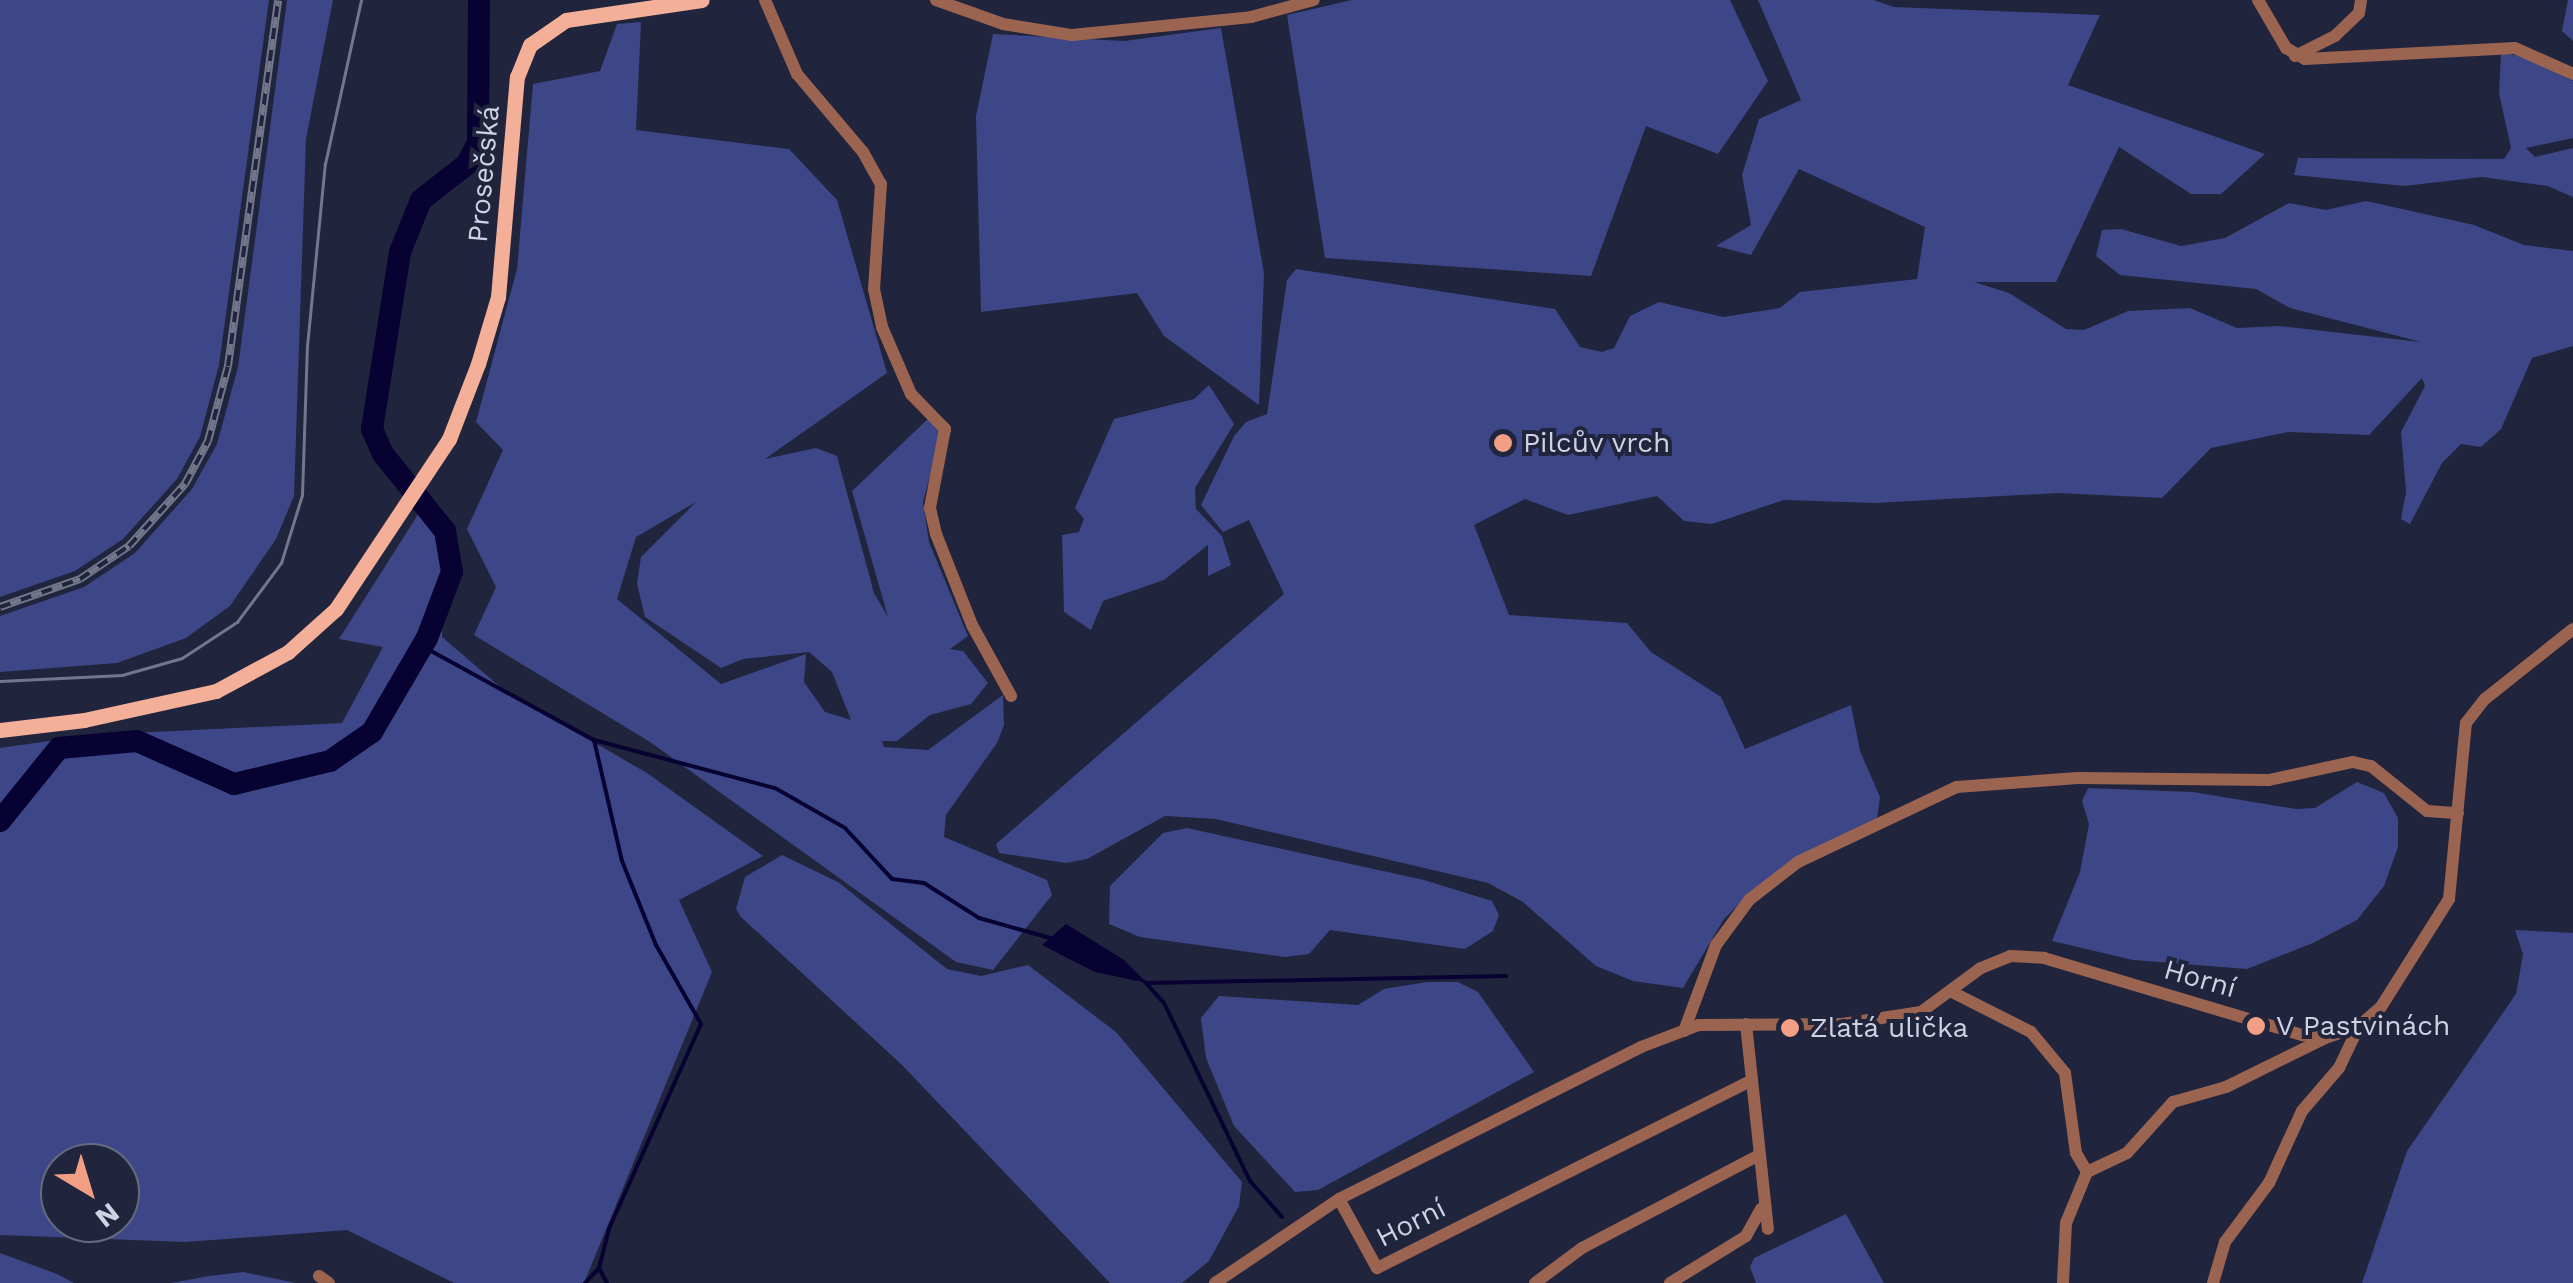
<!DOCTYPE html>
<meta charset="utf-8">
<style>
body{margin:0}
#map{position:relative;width:2573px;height:1283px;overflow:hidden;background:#20243c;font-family:"Work Sans",sans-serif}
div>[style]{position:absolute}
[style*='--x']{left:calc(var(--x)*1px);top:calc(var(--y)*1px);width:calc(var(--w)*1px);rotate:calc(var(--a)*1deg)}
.green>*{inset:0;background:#3d4686}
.water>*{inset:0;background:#070231}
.stream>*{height:4px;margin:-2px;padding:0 2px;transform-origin:2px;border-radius:2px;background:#070231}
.river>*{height:22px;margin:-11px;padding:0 11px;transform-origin:11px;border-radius:11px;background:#070231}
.minor>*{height:12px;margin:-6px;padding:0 6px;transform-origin:6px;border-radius:6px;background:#9b6451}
.major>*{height:15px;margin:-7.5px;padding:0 7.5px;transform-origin:7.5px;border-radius:7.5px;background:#f4af98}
.tram>*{height:2.5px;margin:-1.25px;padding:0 1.25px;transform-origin:1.25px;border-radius:1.25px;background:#73778c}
.rail>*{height:8px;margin-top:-4px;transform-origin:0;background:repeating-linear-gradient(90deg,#20243c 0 11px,#73778c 0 22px);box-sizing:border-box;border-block:2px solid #73778c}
.dots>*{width:28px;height:28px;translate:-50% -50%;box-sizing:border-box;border:5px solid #20243c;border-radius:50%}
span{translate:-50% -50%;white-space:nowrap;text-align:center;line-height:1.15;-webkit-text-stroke:8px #20243c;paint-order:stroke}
.street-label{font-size:28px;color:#cfd2e3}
.poi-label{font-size:28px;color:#cfd2e3}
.left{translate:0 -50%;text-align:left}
.north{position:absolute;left:40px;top:1143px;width:100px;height:100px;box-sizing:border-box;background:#20243c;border:2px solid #666a7f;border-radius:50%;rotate:142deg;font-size:28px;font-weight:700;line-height:40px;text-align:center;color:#cfd2e3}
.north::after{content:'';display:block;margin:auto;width:35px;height:45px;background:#f39f83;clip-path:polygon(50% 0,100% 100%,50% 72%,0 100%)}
</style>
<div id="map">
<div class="green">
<div style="clip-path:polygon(0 0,269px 0,219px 365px,200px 437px,177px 479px,123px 539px,75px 571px,0 597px)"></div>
<div style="clip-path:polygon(287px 0,333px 0,306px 139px,294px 496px,276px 539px,230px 606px,186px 638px,117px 663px,0 672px,0 616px,84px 587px,135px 553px,192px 489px,217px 444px,238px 367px)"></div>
<div style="clip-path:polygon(1352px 0,1730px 0,1768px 81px,1718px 154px,1646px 126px,1591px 276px,1325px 258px,1287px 15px)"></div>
<div style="clip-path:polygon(1758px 0,1874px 0,1894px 7px,2100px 15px,2068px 85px,2265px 154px,2221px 194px,2191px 194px,2119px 147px,2056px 282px,1974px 282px,2009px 293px,2066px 329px,2084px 330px,2128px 311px,2190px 308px,2237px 328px,2279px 326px,2421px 342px,2290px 308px,2256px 289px,2120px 275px,2096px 256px,2102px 230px,2121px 229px,2181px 246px,2225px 238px,2289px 203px,2326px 210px,2366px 201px,2474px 225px,2524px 245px,2573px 251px,2573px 346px,2532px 358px,2501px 429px,2481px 447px,2461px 444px,2442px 463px,2410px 524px,2401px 519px,2406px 492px,2401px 432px,2425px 386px,2422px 378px,2369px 435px,2288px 432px,2211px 448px,2162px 498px,2058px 493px,1875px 503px,1784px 500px,1712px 524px,1684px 521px,1657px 496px,1568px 515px,1525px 499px,1474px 525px,1509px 615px,1627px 623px,1651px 652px,1721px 697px,1745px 749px,1851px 705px,1860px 751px,1880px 797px,1877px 818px,1746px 897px,1724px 919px,1683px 988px,1633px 981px,1596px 966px,1523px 902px,1488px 883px,1216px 819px,1165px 816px,1087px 859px,1066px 863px,999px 853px,996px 844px,1284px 594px,1249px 520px,1223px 532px,1201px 505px,1234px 436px,1246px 422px,1267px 414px,1287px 280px,1296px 269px,1555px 309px,1580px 347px,1602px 352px,1614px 348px,1630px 316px,1659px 302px,1723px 317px,1780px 308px,1800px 292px,1917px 279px,1925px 227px,1799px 169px,1751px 255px,1716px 246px,1751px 225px,1742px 175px,1759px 119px,1801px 100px)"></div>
<div style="clip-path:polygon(2568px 0,2573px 0,2573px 41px,2562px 31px)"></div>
<div style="clip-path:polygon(evenodd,641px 22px,636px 130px,789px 149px,837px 200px,887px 373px,765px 459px,816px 448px,837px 456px,874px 593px,888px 617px,852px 491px,930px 417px,941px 435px,923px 502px,929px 542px,968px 636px,950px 649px,963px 651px,988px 683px,971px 704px,930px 715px,897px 741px,882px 741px,884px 747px,928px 750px,1003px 695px,1004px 725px,997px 743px,946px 815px,944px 837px,1047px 880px,1052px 895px,993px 970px,956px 962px,650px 742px,474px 635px,496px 587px,467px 529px,503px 450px,476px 422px,517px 269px,533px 84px,600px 71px,617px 24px,641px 22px,696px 502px,641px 557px,637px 584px,645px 617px,721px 668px,743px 659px,809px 652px,832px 672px,851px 720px,825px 712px,804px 682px,806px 654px,721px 684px,617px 599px,636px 537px,696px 502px)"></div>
<div style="clip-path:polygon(1221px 28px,1264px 273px,1259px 405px,1164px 336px,1137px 293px,981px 312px,976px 116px,993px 34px,1124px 41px)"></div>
<div style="clip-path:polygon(2501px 53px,2528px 57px,2573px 81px,2573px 138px,2526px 148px,2535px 157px,2573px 148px,2573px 197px,2548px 186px,2482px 177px,2404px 186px,2294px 175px,2298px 158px,2504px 159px,2511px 148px,2499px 93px)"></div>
<div style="clip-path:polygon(1209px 385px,1234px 424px,1195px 488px,1196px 509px,1222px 536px,1231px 565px,1208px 576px,1208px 545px,1164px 580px,1103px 601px,1091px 630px,1064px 612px,1062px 535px,1079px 532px,1084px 519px,1075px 508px,1114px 419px,1194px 399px)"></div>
<div style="clip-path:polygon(evenodd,424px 505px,443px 556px,442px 637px,505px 691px,647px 773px,763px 856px,679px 900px,712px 972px,584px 1283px,454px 1283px,347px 1230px,185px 1242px,0 1235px,0 748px,91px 735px,342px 723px,383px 647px,339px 639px,424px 505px,120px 1163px,120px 1223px,60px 1223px,60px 1163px,120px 1163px)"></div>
<div style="clip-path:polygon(2357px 782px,2384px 793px,2398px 818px,2398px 847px,2384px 886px,2357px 920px,2313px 943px,2247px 969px,2133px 960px,2052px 941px,2080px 872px,2089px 824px,2082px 801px,2088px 788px,2193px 792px,2296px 809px,2315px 808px)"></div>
<div style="clip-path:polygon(1187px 828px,1424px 880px,1492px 901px,1499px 915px,1493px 931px,1465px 949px,1330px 930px,1309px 954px,1285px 957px,1140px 937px,1109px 924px,1110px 886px,1163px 833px)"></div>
<div style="clip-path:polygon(782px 855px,838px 882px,947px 969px,981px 976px,1028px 965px,1116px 1032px,1242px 1182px,1239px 1206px,1209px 1261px,1182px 1283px,1110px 1283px,901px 1064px,741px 917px,736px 909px,745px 877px)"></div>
<div style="clip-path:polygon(2515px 930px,2573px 933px,2573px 1283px,2362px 1283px,2407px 1151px,2516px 994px,2523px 954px)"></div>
<div style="clip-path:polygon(1427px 982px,1458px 982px,1478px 992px,1534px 1072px,1318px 1190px,1295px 1192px,1234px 1126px,1206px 1058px,1201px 1018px,1219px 996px,1358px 1005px,1384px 989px)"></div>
<div style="clip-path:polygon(1846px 1214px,1884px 1283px,1756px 1283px,1750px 1267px,1754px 1258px)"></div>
<div style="clip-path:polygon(0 1253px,57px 1274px,74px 1283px,0 1283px)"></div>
<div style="clip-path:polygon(243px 1272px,296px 1283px,171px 1283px,209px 1276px)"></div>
</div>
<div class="water">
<div style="clip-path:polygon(1066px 924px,1124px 960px,1147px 983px,1095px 972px,1042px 945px)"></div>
</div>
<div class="stream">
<div style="--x:422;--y:646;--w:196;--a:28.7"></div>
<div style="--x:594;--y:740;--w:187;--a:14.9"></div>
<div style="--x:775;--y:788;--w:81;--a:29.7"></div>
<div style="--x:845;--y:828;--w:69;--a:47.3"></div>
<div style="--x:892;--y:879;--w:32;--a:7"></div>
<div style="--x:924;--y:883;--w:65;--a:32.5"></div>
<div style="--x:979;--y:918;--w:74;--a:15.7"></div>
<div style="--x:594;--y:740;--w:124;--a:77"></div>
<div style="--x:622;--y:861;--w:91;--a:68"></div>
<div style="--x:656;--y:945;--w:91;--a:60.3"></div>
<div style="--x:701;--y:1024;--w:225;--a:114.2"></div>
<div style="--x:609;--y:1229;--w:40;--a:104.4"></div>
<div style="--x:599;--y:1268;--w:17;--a:62"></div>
<div style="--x:1145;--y:982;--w:28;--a:48"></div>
<div style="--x:1164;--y:1003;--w:198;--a:64.2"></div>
<div style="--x:1250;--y:1181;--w:48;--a:48.4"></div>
<div style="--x:1147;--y:983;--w:359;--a:-1.1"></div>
<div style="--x:585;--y:1283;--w:21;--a:-47"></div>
</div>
<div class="river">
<div style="--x:0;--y:821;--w:94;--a:-51.1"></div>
<div style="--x:59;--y:748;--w:78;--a:-5.1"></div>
<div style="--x:137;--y:741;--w:106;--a:23.9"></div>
<div style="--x:234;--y:784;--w:99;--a:-13.5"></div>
<div style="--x:330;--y:761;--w:51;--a:-34.6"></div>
<div style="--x:372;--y:732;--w:109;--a:-59.7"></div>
<div style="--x:427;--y:638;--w:71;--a:-69.3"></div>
<div style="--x:452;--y:572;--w:42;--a:-99.7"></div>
<div style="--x:445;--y:531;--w:99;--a:-128.8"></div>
<div style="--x:383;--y:454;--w:27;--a:-114"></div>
<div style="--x:372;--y:429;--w:179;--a:-81"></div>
<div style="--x:400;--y:252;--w:56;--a:-68"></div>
<div style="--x:421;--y:200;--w:58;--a:-38"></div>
<div style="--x:467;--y:164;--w:25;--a:-63"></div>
<div style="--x:478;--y:142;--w:142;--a:-89.6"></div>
</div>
<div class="minor">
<div style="--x:765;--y:0;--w:81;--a:66.6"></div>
<div style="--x:797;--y:74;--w:102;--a:49.8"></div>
<div style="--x:863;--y:152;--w:37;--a:61"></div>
<div style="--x:881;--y:184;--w:105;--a:93.8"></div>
<div style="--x:874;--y:289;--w:39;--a:78"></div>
<div style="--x:882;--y:327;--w:73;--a:66.6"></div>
<div style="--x:911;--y:394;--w:49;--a:45.8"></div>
<div style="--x:945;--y:429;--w:80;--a:100.8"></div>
<div style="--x:930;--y:508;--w:27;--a:77"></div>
<div style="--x:936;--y:534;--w:98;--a:68.4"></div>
<div style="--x:972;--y:625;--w:81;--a:61.2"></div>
<div style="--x:936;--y:0;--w:71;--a:19.7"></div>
<div style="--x:1003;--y:24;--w:70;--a:9.1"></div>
<div style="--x:1072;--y:35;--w:180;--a:-5.7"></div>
<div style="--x:1251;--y:17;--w:65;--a:-15.1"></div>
<div style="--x:2258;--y:0;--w:56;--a:59.7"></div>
<div style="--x:2286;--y:48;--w:22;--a:30"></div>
<div style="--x:2305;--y:59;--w:210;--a:-3"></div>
<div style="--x:2515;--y:48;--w:64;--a:24.1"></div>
<div style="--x:2295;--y:56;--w:45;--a:-26.6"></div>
<div style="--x:2335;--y:36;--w:33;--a:-44"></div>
<div style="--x:2359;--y:13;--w:13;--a:-81"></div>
<div style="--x:1950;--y:991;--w:91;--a:26.8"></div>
<div style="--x:2031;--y:1032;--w:53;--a:50.3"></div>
<div style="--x:2065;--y:1073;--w:81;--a:82.2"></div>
<div style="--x:2076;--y:1153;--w:22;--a:60"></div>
<div style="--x:2087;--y:1172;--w:55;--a:112.4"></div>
<div style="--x:2066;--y:1223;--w:60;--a:92.9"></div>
<div style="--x:1746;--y:1024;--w:206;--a:83.9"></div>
<div style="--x:1684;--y:1031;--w:92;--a:-69.6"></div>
<div style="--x:1716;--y:945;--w:56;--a:-53.7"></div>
<div style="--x:1749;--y:900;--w:62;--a:-37.8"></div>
<div style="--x:1798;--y:862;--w:176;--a:-25.3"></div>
<div style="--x:1957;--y:787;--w:121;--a:-4.3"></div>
<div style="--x:2078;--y:778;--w:191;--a:0.6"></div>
<div style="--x:2269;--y:780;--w:86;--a:-12.1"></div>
<div style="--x:2353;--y:762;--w:18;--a:13"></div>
<div style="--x:2371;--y:766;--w:72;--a:38.8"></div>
<div style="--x:2427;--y:811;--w:31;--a:4"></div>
<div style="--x:2087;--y:1172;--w:44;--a:-25.4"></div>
<div style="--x:2127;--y:1153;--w:69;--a:-48"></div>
<div style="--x:2173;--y:1102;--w:55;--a:-15.8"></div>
<div style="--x:2226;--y:1087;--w:110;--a:-26.3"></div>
<div style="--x:1339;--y:1199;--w:79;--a:61.2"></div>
<div style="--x:1377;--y:1268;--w:419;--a:-26.6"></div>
<div style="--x:319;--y:1276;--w:12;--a:35"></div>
<div style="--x:1215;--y:1283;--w:150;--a:-34.1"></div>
<div style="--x:1339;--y:1199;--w:338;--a:-26.7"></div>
<div style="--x:1641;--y:1047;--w:62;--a:-20.8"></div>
<div style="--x:1699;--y:1025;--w:143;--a:-0.4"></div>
<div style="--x:1842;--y:1024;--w:80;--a:-8.6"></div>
<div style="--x:1921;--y:1012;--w:74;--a:-36.3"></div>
<div style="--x:1981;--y:968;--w:31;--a:-22"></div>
<div style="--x:2010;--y:956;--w:34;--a:3"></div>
<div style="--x:2044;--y:958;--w:270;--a:16.6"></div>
<div style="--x:2303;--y:1035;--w:22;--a:8"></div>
<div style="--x:2325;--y:1038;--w:36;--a:-19"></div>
<div style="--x:2359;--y:1026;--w:29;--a:-41"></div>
<div style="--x:2381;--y:1007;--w:128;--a:-57.8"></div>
<div style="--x:2449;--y:899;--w:177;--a:-84.5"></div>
<div style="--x:2466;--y:723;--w:31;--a:-52"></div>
<div style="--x:2485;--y:699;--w:112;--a:-38.5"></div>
<div style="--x:1535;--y:1283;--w:59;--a:-36.7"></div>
<div style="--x:1582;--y:1248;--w:198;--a:-27.7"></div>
<div style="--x:1670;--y:1283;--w:89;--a:-31.7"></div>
<div style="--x:1746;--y:1236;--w:31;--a:-61"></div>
<div style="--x:2213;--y:1283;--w:43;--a:-73.7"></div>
<div style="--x:2225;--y:1242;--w:74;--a:-53.3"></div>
<div style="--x:2269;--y:1183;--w:79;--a:-65.4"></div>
<div style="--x:2302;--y:1111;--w:57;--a:-49.3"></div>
<div style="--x:2339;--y:1068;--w:47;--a:-64.5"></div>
</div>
<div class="major">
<div style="--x:0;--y:730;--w:85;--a:-6.8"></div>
<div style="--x:84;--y:720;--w:135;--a:-12.4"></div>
<div style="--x:216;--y:691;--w:82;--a:-28.4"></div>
<div style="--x:288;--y:652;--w:64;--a:-41.9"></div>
<div style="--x:336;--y:609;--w:204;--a:-56.4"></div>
<div style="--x:449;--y:439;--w:80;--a:-68.9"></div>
<div style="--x:478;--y:364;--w:70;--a:-73.4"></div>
<div style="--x:498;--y:297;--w:221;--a:-85.1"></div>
<div style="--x:517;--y:77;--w:35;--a:-68"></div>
<div style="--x:530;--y:45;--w:44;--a:-34.8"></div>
<div style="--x:566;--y:20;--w:137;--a:-8.4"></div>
</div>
<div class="tram">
<div style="--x:0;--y:681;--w:122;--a:-2.8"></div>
<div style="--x:122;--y:675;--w:62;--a:-15.8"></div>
<div style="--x:182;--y:658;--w:66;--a:-33.2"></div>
<div style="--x:237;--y:622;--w:74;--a:-53.3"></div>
<div style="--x:281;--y:563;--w:71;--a:-72.8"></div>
<div style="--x:302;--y:495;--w:149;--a:-88.1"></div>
<div style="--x:307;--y:346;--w:183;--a:-84.4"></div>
<div style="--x:325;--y:164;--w:168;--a:-77.6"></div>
</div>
<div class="rail">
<div style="--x:0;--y:607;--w:85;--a:-19.3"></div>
<div style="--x:80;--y:579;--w:59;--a:-34"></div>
<div style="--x:129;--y:546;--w:84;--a:-47.9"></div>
<div style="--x:185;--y:484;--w:49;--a:-61.9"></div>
<div style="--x:208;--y:441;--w:78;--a:-75.1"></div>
<div style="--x:228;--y:366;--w:369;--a:-82.2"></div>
</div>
<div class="dots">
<div style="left:1503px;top:443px;background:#f39f83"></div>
<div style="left:2256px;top:1026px;background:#f39f83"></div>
<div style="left:1790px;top:1028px;background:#f39f83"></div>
</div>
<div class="street-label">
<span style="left:484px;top:174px;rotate:-85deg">Prosečská</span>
<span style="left:2200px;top:979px;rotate:16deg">Horní</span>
<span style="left:1411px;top:1223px;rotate:-27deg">Horní</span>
</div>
<div class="poi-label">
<span class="left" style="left:1523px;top:443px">Pilcův vrch</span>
<span class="left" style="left:2276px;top:1026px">V Pastvinách</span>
<span class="left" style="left:1810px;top:1028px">Zlatá ulička</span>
</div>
<div class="north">N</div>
</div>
